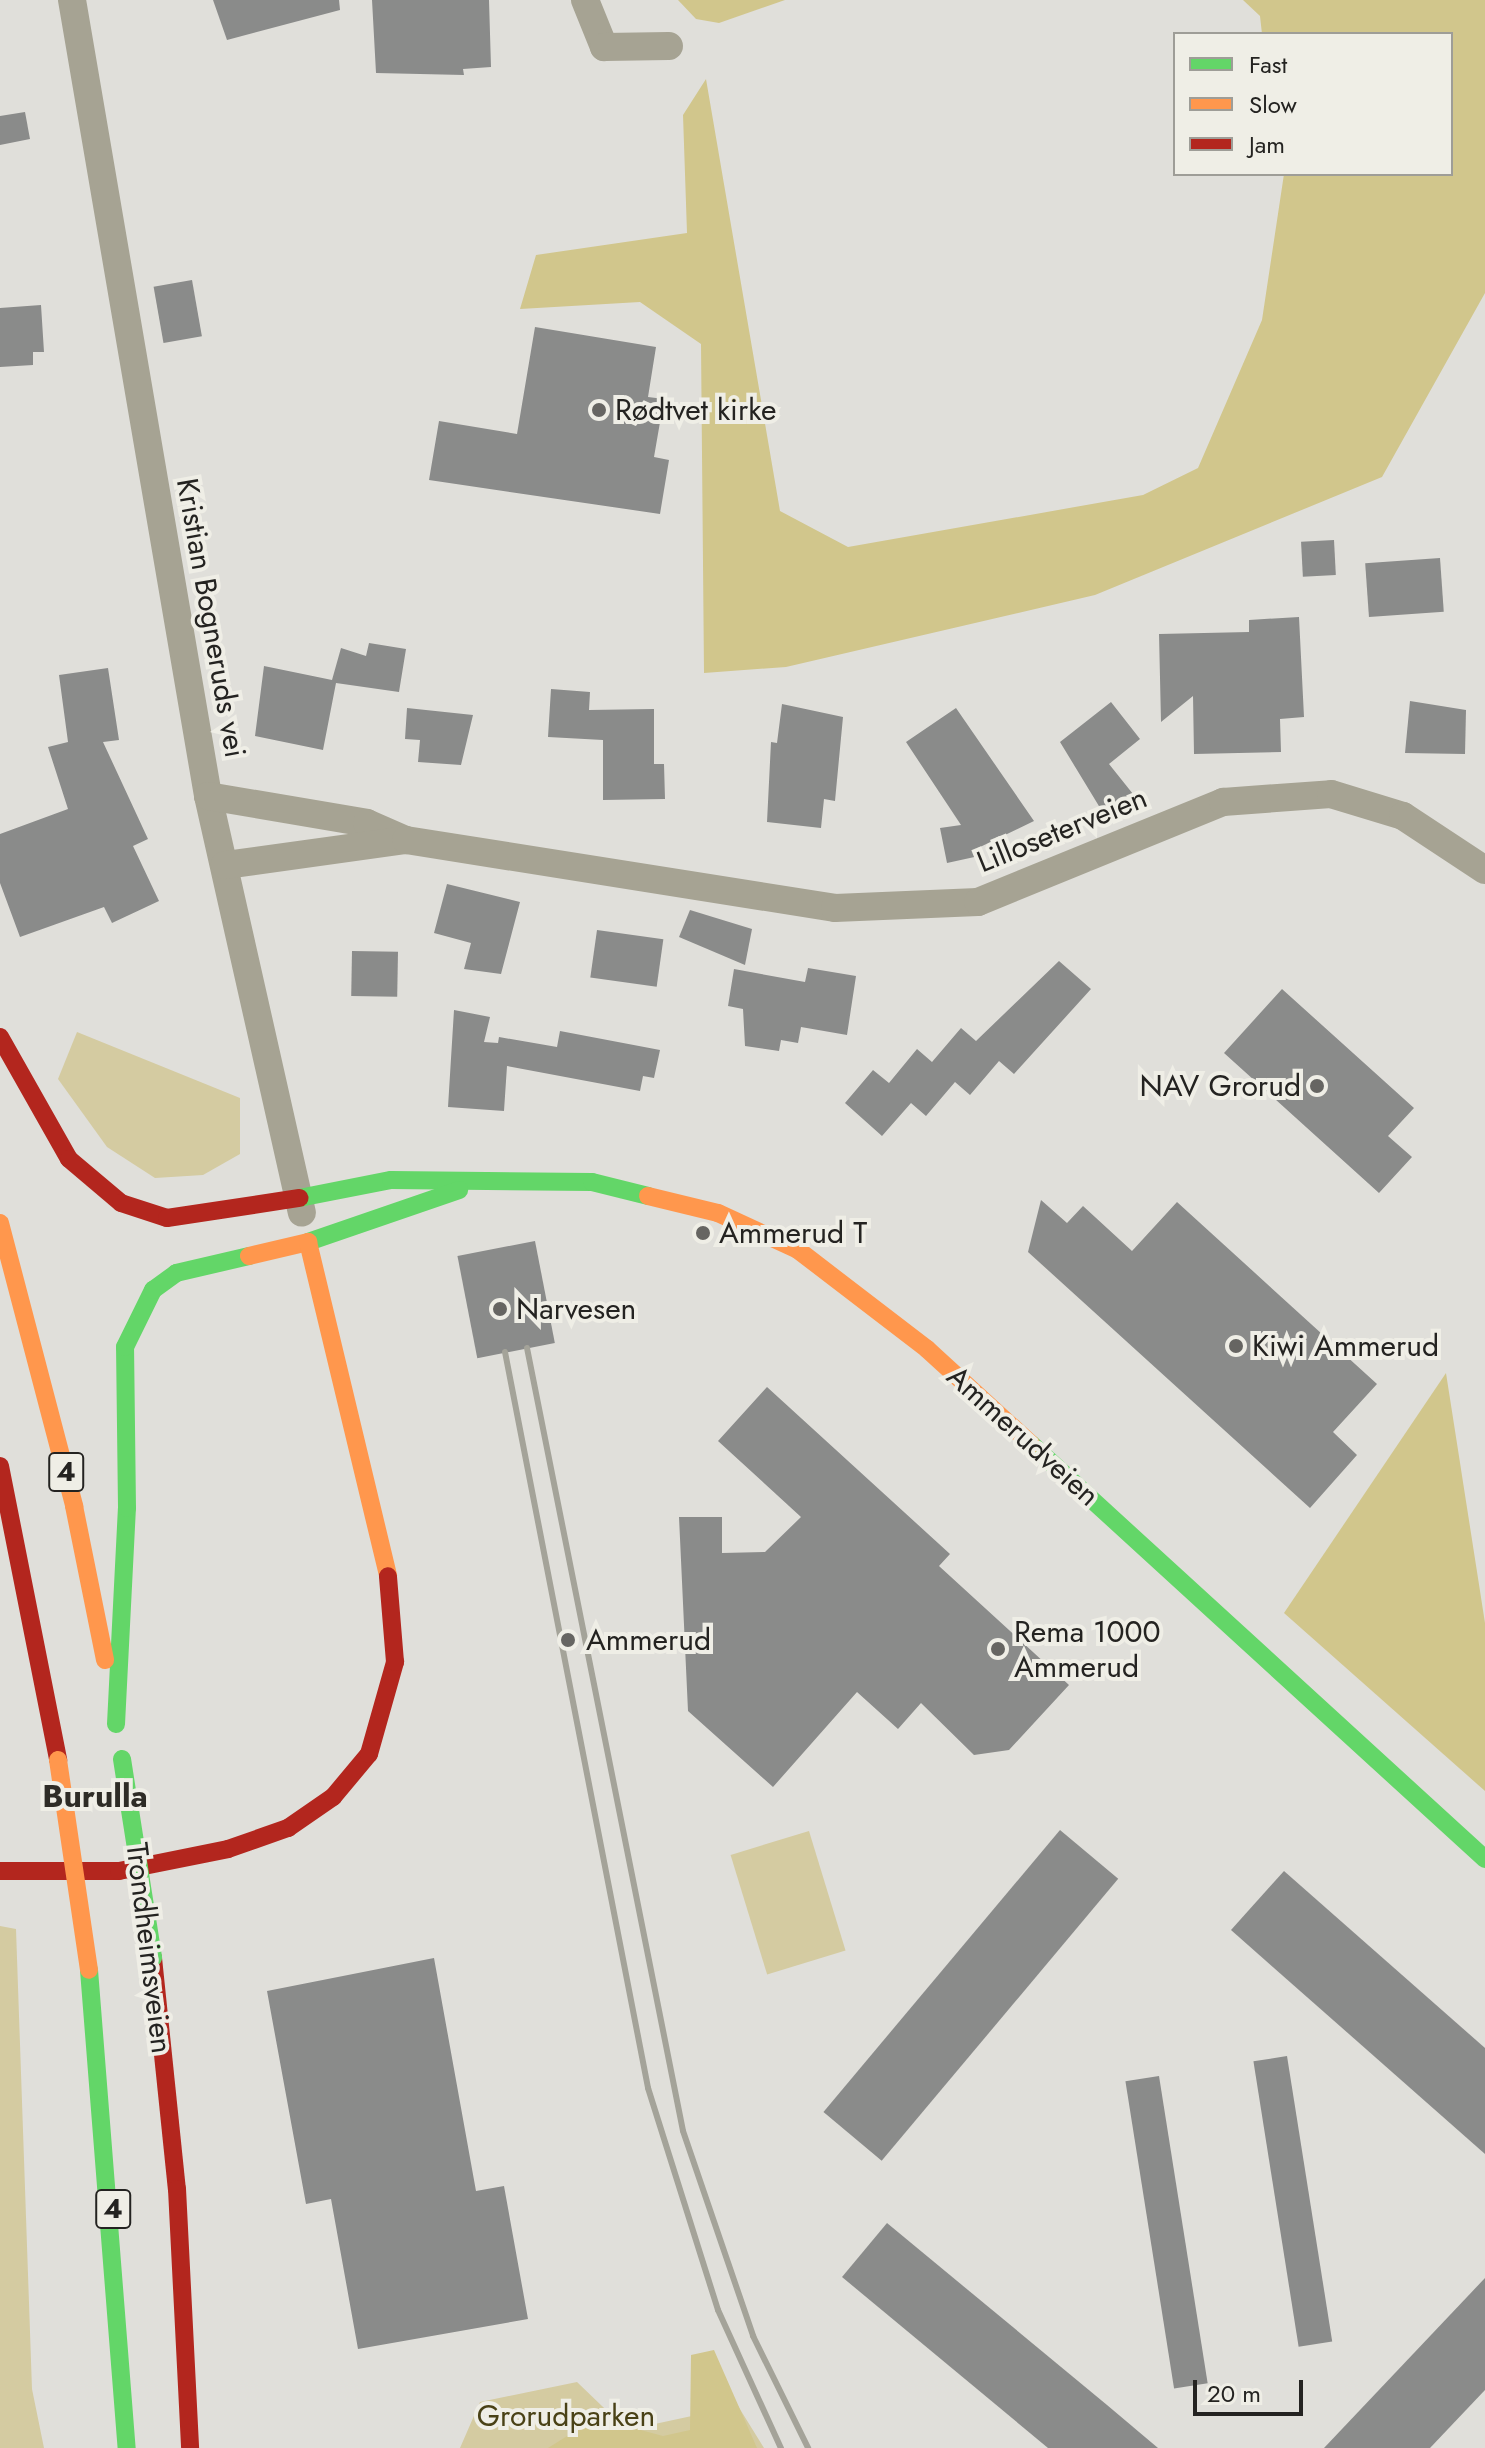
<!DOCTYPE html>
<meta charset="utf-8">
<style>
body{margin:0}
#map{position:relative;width:1485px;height:2448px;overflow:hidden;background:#e0dfda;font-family:Jost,sans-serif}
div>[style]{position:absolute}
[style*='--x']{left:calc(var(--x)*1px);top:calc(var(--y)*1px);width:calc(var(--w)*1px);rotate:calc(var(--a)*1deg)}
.green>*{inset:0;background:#d4cba1;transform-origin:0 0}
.forest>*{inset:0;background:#d1c68c}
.building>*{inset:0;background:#8a8b8a;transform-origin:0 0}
.street>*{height:28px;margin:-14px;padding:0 14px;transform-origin:14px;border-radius:14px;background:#a6a393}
.fast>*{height:18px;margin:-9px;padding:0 9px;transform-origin:9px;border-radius:9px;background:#63d668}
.slow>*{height:18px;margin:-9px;padding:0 9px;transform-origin:9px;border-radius:9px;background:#ff974d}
.jam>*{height:18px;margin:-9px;padding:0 9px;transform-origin:9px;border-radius:9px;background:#b3261e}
.rail>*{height:6px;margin:-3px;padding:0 3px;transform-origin:3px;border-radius:3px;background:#a4a399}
.fast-bridge>*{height:18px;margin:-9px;padding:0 9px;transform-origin:9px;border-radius:9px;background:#63d668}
.slow-bridge>*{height:18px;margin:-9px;padding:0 9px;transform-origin:9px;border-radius:9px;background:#ff974d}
.dots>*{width:22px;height:22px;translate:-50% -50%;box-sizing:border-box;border:4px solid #efeee6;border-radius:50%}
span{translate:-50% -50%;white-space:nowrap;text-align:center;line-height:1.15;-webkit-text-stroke:8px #efeee6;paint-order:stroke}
.shield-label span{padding:2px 6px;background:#efeee6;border:2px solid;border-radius:6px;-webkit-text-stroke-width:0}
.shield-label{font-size:28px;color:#242321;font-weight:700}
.poi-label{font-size:30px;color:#242321}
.left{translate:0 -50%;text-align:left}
.right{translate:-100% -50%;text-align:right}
.street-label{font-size:30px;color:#242321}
.park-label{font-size:30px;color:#494116}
.neighbourhood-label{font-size:32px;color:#2e2c26;font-weight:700}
.legend{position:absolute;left:1173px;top:32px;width:280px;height:144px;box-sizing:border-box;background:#efeee6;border:2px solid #9e9d97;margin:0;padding:10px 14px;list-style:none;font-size:24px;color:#242321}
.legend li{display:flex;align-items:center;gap:16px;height:40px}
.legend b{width:40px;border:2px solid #9e9d97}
.scale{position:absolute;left:1193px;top:2380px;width:110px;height:36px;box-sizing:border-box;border:4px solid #242321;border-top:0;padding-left:10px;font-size:24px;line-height:28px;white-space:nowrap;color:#242321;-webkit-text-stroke:6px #efeee6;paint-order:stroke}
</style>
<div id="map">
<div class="green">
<div style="clip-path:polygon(77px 1032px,240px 1098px,240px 1154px,203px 1175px,155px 1178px,107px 1147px,58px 1079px)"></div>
<div style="left:809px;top:1831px;width:125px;height:82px;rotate:73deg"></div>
<div style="clip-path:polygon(0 1926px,16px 1929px,32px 2389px,44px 2448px,0 2448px)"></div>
<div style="clip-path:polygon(577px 2382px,627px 2430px,738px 2406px,764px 2448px,460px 2448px,480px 2402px)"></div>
</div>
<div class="forest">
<div style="clip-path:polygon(678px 0,785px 0,719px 23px,696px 19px)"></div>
<div style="clip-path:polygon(1243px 0,1485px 0,1485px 293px,1382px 477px,1095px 595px,786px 667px,704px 673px,701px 344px,640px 302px,520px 309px,536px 255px,687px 233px,683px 115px,706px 79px,780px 511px,848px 547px,1143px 495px,1198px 468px,1262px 320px,1284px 174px,1451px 174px,1451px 34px,1262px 34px,1260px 16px)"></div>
<div style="clip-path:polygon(1446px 1373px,1485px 1623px,1485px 1791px,1284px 1613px)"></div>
<div style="clip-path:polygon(714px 2350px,757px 2448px,548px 2448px,596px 2418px,663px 2436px,690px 2430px,691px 2355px)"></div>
</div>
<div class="building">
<div style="clip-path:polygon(213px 0,339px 0,340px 10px,227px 40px)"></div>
<div style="clip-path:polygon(372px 0,489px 0,491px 67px,463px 69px,464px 75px,376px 73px)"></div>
<div style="clip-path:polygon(25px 112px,30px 139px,0 145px,0 116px)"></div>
<div style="left:192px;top:280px;width:57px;height:39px;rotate:80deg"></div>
<div style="clip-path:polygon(41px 305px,44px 352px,33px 352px,33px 365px,0 367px,0 308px)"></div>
<div style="clip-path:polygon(535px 327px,656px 347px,648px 397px,664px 399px,654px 457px,669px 460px,660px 514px,429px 480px,439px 421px,517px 434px)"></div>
<div style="left:1334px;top:540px;width:35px;height:33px;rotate:87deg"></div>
<div style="left:1440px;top:558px;width:54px;height:75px;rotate:86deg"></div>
<div style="clip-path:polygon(1299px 617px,1304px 717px,1280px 719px,1281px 752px,1194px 754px,1193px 696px,1161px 722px,1159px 634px,1249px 632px,1249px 620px)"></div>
<div style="clip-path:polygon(369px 643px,406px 649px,399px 692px,336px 683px,323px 750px,255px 736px,264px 666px,332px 680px,341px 648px,366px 656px)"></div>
<div style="clip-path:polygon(108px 668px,119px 740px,103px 742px,148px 839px,133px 846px,159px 901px,112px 923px,104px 907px,20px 937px,0 883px,0 834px,68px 809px,48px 747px,68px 742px,59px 675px)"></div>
<div style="clip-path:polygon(551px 689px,590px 692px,589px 710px,654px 709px,654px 764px,664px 764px,665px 799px,603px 800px,603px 740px,548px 737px)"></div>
<div style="clip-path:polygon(1410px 701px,1466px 710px,1465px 754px,1405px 753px)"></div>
<div style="clip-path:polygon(1111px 702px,1140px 739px,1109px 764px,1133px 794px,1105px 816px,1060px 742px)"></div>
<div style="clip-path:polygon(782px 704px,843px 717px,835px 801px,824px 799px,821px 828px,767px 822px,771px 742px,777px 743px)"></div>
<div style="clip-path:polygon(407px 708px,473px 715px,461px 765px,418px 762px,420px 740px,405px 739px)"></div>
<div style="clip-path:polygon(956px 708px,1034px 821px,978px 848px,979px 856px,947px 863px,940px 828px,961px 825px,906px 742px)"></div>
<div style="clip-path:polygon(447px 884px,520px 902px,501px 974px,464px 969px,471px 943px,434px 933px)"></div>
<div style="clip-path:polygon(690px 910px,752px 929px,745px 965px,679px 937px)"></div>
<div style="left:597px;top:930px;width:67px;height:48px;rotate:8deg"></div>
<div style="left:352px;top:951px;width:46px;height:45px;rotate:1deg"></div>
<div style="clip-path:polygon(1059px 961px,1091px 989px,1014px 1074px,999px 1061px,970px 1095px,955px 1082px,926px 1116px,911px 1103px,882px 1136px,845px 1103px,873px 1070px,889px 1083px,917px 1049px,932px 1062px,961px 1028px,976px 1041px)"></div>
<div style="clip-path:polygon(808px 968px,856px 976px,847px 1035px,801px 1027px,798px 1043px,781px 1040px,779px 1051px,745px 1046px,743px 1009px,728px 1006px,734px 969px,805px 982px)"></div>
<div style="clip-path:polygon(1282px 989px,1414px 1108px,1388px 1136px,1412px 1157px,1379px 1193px,1224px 1053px)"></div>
<div style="clip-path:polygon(454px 1010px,490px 1017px,484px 1042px,498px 1043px,499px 1037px,557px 1047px,560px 1031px,660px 1050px,654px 1078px,643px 1076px,640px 1091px,507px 1066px,504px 1111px,448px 1107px)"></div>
<div style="clip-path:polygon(1041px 1200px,1067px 1223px,1083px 1206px,1132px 1251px,1177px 1202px,1377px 1384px,1333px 1432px,1357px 1455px,1310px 1508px,1028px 1252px)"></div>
<div style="left:535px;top:1241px;width:104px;height:79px;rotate:79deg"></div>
<div style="clip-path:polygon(767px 1387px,950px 1554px,939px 1566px,1069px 1685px,1009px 1750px,974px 1755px,921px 1703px,898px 1729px,857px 1692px,773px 1787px,688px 1711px,679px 1517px,722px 1517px,722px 1553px,765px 1552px,801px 1517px,718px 1441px)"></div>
<div style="left:1060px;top:1830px;width:76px;height:368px;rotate:40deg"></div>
<div style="clip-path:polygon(1284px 1871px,1485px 2048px,1485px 2154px,1231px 1930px)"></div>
<div style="clip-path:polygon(434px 1958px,476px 2191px,504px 2186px,528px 2319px,358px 2349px,331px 2199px,306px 2204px,267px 1991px)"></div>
<div style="left:1287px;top:2056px;width:289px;height:34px;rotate:81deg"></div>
<div style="left:1159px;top:2076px;width:311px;height:34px;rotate:81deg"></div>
<div style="clip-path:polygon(887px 2223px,1107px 2405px,1158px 2448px,1048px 2448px,842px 2277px)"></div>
<div style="clip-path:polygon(1485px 2278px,1485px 2390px,1430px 2448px,1324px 2448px)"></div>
</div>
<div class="street">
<div style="--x:72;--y:0;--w:808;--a:80.3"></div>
<div style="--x:208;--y:796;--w:427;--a:77.3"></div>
<div style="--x:585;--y:0;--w:51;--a:68"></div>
<div style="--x:604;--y:47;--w:65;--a:-0.9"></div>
<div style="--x:208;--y:796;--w:161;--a:9.6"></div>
<div style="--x:367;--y:823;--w:43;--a:23.6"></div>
<div style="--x:406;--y:840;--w:183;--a:172.1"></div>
<div style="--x:406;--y:840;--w:434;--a:9"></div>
<div style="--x:835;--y:908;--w:143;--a:-2.4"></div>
<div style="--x:978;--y:902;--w:265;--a:-22.2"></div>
<div style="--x:1223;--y:802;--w:108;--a:-4.2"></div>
<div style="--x:1331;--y:794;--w:75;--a:17"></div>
<div style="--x:1403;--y:816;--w:98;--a:33.4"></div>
</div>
<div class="fast">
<div style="--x:299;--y:1198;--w:94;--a:-11.1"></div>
<div style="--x:391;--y:1180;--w:201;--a:0.6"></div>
<div style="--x:592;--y:1182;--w:58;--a:14"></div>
<div style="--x:308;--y:1242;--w:160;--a:-19"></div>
<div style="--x:1031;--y:1444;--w:615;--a:42.43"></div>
<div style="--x:116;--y:1724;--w:216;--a:-87.1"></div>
<div style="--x:127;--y:1508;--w:161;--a:-90.7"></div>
<div style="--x:125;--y:1347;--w:64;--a:-63.8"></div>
<div style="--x:153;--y:1290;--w:29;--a:-36"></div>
<div style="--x:176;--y:1273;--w:75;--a:-13.1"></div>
<div style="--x:89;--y:1970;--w:480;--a:85.5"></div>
</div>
<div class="slow">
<div style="--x:648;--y:1196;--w:72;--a:13.7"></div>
<div style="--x:718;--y:1213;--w:88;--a:24.8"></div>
<div style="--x:798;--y:1250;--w:163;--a:37.5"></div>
<div style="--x:927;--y:1349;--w:141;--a:42.4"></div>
<div style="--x:0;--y:1223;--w:293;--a:75.3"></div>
<div style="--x:74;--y:1506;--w:157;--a:78.6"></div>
<div style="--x:249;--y:1256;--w:61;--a:-13.3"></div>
<div style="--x:308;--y:1242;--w:343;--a:76.5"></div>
</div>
<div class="jam">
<div style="--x:0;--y:1037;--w:140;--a:60.5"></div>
<div style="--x:69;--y:1159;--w:68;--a:40.2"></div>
<div style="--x:121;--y:1203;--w:48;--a:18.1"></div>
<div style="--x:167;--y:1218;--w:134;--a:-8.6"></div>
<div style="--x:0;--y:1466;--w:300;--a:78.8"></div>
<div style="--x:0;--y:1871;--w:119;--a:0"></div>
<div style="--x:119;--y:1871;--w:111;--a:-11.4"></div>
<div style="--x:228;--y:1849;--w:64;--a:-19.3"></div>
<div style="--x:288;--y:1828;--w:55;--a:-34.6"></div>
<div style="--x:333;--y:1797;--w:56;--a:-50.1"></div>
<div style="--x:369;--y:1754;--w:96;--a:-74.2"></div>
<div style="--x:395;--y:1662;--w:86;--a:-94.7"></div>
<div style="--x:153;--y:1958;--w:232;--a:84.1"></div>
<div style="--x:177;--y:2189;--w:259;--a:87.1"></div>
</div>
<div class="rail">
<div style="--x:527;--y:1348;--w:798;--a:78.73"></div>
<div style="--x:683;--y:2131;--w:217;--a:71.1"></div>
<div style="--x:753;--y:2336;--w:125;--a:63.8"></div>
<div style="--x:505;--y:1352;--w:750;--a:79"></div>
<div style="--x:648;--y:2088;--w:233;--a:72.5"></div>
<div style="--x:718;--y:2310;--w:152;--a:65.5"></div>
</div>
<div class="fast-bridge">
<div style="--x:122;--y:1759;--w:201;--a:81.1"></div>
</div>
<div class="slow-bridge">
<div style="--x:58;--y:1760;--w:212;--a:81.6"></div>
</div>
<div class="dots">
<div style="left:599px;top:410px;background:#666562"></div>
<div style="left:1317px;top:1086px;background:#666562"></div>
<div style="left:703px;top:1233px;background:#666562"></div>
<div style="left:500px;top:1309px;background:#666562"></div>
<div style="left:1236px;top:1346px;background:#666562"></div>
<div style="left:568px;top:1640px;background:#666562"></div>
<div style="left:998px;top:1649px;background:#666562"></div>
</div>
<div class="shield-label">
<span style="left:66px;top:1472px">4</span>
<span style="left:113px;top:2209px">4</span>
</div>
<div class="poi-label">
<span class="left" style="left:615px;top:410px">Rødtvet kirke</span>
<span class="right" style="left:1301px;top:1086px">NAV Grorud</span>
<span class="left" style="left:719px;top:1233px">Ammerud T</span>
<span class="left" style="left:516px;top:1309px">Narvesen</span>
<span class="left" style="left:1252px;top:1346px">Kiwi Ammerud</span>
<span class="left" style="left:1014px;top:1649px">Rema 1000<br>Ammerud</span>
<span class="left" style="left:586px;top:1640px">Ammerud</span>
</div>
<div class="street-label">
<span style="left:211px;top:618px;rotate:80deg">Kristian Bogneruds vei</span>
<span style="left:1062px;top:830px;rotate:-22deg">Lilloseterveien</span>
<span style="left:1023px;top:1436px;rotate:42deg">Ammerudveien</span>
<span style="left:149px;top:1948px;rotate:83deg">Trondheimsveien</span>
</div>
<div class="park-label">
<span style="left:566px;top:2416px">Grorudparken</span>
</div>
<div class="neighbourhood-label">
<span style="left:95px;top:1796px">Burulla</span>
</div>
<ul class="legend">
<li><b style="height:10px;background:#63d668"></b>Fast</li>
<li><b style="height:10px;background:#ff974d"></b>Slow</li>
<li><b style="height:10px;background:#b3261e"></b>Jam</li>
</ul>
<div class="scale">20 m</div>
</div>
